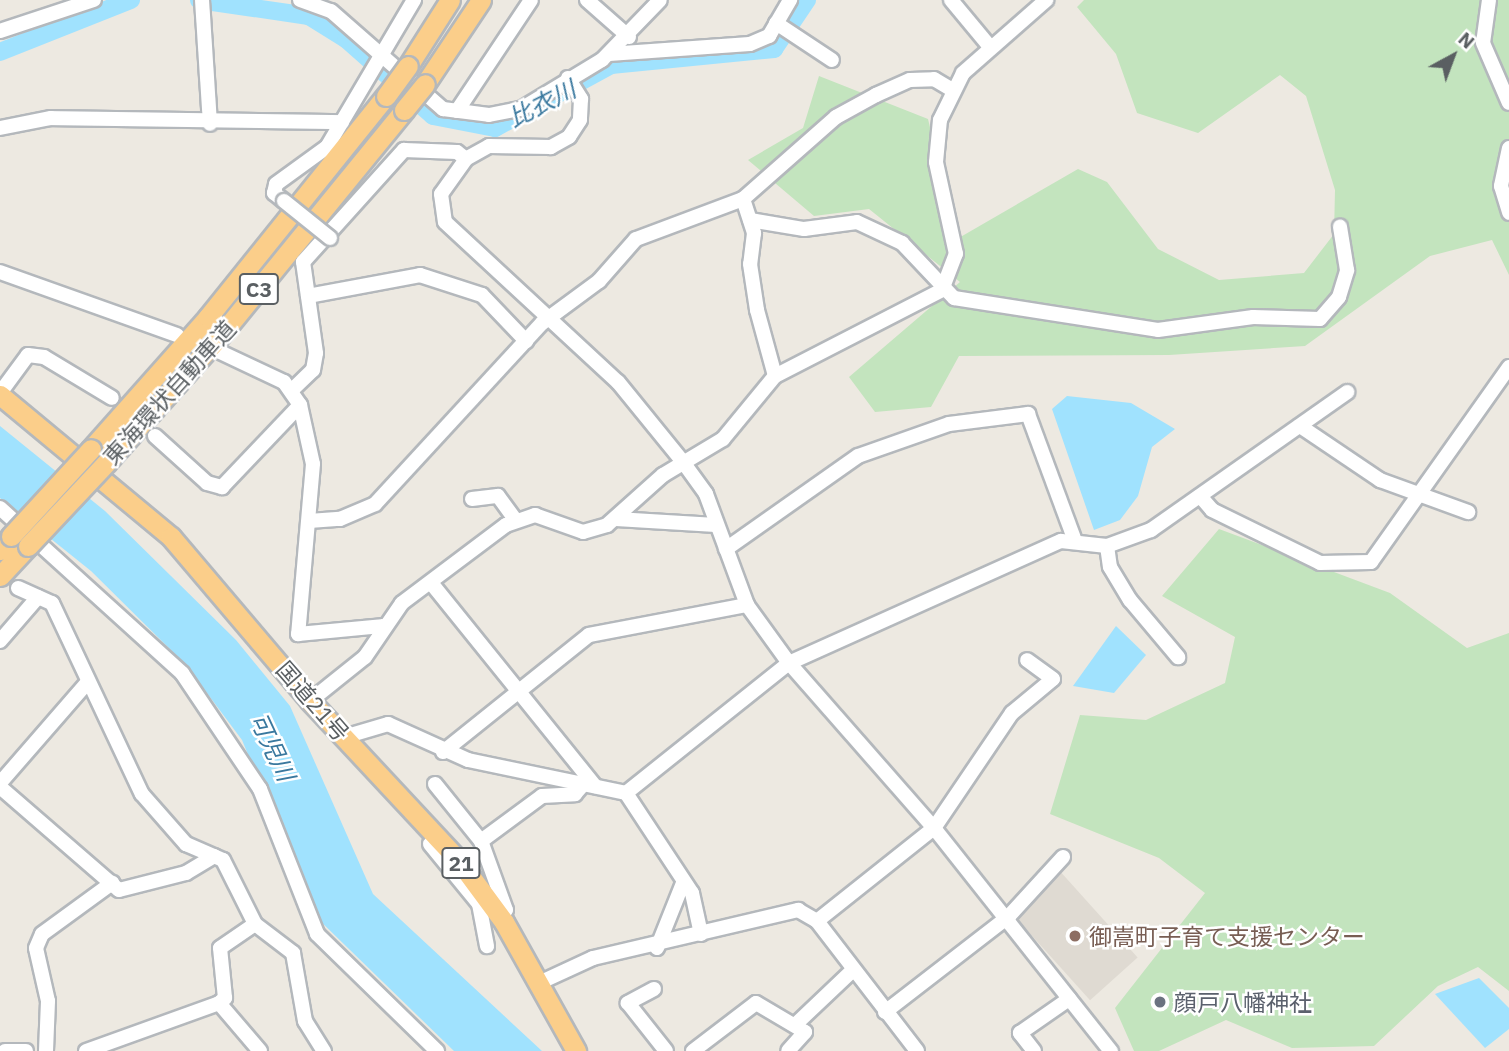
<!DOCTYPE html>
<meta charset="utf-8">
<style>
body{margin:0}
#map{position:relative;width:1509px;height:1051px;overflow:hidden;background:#ede9e1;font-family:"IBM Plex Sans","Noto Sans JP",sans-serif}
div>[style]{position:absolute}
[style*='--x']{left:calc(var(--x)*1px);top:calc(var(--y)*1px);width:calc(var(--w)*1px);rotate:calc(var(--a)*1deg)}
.education>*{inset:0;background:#dfdad2;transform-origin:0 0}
.green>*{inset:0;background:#c3e4be}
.water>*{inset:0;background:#a0e2fe}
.river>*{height:18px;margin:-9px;padding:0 9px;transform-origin:9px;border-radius:9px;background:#a0e2fe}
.minor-tunnel>*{height:14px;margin-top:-7px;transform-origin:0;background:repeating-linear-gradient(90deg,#c8c6c1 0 14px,transparent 0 21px)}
.roads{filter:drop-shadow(2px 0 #b4b8bc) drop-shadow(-2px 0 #b4b8bc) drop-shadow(0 2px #b4b8bc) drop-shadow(0 -2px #b4b8bc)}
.minor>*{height:14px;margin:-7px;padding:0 7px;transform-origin:7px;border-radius:7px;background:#fff}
.highway>*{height:19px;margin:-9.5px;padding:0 9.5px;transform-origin:9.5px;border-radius:9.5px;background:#fbce8a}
.bridges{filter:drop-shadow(2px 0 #b4b8bc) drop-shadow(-2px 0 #b4b8bc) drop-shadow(0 2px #b4b8bc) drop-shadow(0 -2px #b4b8bc)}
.minor-bridge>*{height:14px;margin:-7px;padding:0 7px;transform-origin:7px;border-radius:7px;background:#fff}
.highway-bridge>*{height:19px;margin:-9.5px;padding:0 9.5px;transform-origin:9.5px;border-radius:9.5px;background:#fbce8a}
.dots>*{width:19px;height:19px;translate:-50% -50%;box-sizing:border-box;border:4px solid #fff;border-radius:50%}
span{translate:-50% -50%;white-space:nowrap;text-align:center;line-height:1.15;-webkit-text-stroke:5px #fff;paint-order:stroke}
.shield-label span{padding:2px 5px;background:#fff;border:2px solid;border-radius:5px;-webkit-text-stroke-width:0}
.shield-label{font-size:21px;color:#5a5f62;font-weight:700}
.street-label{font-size:23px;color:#5a5f62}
.education-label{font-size:23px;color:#785e54}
.left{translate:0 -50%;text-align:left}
.worship-label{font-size:23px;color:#5b616d}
.water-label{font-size:24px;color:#39789e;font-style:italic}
.north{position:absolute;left:1418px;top:21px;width:70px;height:70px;-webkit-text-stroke:5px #fff;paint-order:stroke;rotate:41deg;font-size:19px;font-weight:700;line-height:28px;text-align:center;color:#5a5f62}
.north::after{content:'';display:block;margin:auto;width:24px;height:32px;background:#5a5f62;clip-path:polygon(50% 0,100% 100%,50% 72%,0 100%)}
</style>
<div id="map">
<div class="education">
<div style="left:1058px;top:869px;width:119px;height:64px;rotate:48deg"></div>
</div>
<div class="green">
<div style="clip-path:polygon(1084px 0,1509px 0,1509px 275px,1492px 240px,1430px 256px,1305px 346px,1169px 355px,959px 356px,931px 407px,875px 412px,849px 377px,960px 282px,869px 209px,814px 216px,748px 160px,803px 128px,819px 76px,928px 119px,957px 239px,1078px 169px,1107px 182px,1158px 249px,1219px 280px,1304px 273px,1334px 234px,1335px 190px,1306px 96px,1280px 75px,1198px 133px,1137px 113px,1116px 54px,1077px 7px)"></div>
<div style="clip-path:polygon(1219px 529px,1390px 593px,1467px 648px,1509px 633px,1509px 991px,1478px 967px,1438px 986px,1374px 1046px,1292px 1048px,1226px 1020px,1159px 1051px,1134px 1051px,1115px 1008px,1205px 893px,1159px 858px,1050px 814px,1080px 715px,1146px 720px,1225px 683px,1235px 637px,1162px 596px)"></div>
</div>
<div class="water">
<div style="clip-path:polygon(1067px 396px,1131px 403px,1175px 429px,1152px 447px,1138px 496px,1120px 520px,1094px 530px,1052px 409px)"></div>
<div style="clip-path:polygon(0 426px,105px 511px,236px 640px,290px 706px,373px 894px,542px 1051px,454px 1051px,315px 916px,242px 740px,186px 665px,91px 571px,0 498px)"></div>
<div style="clip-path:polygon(1116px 626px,1146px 655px,1114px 693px,1073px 686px)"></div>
<div style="clip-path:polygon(1479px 978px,1509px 1008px,1509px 1029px,1485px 1048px,1435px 994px)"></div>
</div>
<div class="river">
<div style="--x:199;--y:0;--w:111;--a:8.3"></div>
<div style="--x:309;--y:16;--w:44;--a:31.9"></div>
<div style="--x:346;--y:39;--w:116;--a:41.5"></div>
<div style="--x:433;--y:116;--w:63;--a:11"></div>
<div style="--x:495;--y:128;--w:132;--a:-28.5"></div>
<div style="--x:611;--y:65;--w:164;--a:-5.6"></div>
<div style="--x:774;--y:49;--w:59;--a:-56"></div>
<div style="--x:0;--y:52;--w:141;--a:-21.7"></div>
</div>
<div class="minor-tunnel">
<div style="--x:112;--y:398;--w:57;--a:41.5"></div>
</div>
<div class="roads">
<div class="minor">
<div style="--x:202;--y:0;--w:124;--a:86.3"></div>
<div style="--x:300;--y:0;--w:33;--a:20"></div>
<div style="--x:331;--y:11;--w:149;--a:41.2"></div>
<div style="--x:443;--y:109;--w:46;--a:7.4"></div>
<div style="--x:489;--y:115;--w:33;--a:-11"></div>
<div style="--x:521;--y:109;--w:95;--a:-31.2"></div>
<div style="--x:602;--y:60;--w:83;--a:-46"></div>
<div style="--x:587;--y:0;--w:56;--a:41.4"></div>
<div style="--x:951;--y:0;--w:61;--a:50.3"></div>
<div style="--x:1489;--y:0;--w:43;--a:97.9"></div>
<div style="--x:1483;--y:43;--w:65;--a:66.6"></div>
<div style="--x:776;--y:23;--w:67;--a:33.5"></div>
<div style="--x:0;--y:31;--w:99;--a:-18.3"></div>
<div style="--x:609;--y:54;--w:141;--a:-4.1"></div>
<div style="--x:750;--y:44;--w:21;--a:-23"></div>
<div style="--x:769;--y:36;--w:42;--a:-59.7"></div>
<div style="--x:568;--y:78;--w:25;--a:58"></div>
<div style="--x:581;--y:99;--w:21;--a:93"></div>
<div style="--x:580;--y:120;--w:20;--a:123"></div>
<div style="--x:569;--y:137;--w:21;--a:151"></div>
<div style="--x:551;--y:147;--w:62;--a:-179.1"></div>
<div style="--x:489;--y:146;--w:26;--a:151"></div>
<div style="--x:466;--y:159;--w:43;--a:125.5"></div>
<div style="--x:441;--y:194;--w:28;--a:82"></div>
<div style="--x:445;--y:222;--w:236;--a:42.8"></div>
<div style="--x:618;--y:382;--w:103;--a:50.9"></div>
<div style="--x:683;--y:462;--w:39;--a:54"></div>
<div style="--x:706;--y:494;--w:118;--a:69.7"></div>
<div style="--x:747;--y:605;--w:72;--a:54.1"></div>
<div style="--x:789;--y:663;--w:220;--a:48.7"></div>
<div style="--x:934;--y:828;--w:285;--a:51.6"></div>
<div style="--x:457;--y:111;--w:133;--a:-56.3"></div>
<div style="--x:0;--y:128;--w:52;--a:-11.1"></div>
<div style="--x:51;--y:118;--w:291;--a:0.8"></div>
<div style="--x:1509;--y:148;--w:39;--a:102"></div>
<div style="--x:1501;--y:186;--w:28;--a:73"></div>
<div style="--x:743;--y:199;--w:36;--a:72"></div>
<div style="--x:754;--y:233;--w:31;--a:97"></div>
<div style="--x:750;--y:264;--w:47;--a:81.3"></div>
<div style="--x:757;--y:310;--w:68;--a:74.7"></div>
<div style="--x:284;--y:201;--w:13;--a:-141"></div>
<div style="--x:274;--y:193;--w:9;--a:-77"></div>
<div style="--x:276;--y:184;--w:63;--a:-36"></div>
<div style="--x:327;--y:147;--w:171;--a:-59.4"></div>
<div style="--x:750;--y:220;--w:55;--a:9.5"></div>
<div style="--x:804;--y:229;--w:53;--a:-7.5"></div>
<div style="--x:857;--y:222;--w:50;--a:25"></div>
<div style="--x:902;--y:243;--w:76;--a:46.6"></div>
<div style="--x:954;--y:298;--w:206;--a:8.9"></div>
<div style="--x:1158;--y:330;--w:96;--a:-7.8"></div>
<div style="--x:1253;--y:317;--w:67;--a:1.7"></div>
<div style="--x:1320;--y:319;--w:29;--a:-49"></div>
<div style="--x:1339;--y:297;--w:28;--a:-73"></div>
<div style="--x:1347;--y:270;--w:44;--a:-99.2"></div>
<div style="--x:0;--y:272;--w:188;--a:19.6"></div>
<div style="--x:308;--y:296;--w:114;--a:-10.6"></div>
<div style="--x:420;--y:275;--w:65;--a:17.9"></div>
<div style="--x:482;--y:295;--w:64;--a:46.3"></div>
<div style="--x:218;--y:351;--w:73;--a:25.2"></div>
<div style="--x:284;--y:382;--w:28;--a:55"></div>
<div style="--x:300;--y:405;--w:60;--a:77.6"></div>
<div style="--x:313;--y:464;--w:171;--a:95"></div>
<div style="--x:298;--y:634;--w:84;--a:-5.4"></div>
<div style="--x:292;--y:390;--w:29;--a:-44"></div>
<div style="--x:313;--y:370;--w:17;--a:-80"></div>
<div style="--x:316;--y:353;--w:92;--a:-98.1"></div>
<div style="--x:303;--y:262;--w:151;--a:-48"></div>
<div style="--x:404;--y:150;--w:53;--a:2.2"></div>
<div style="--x:457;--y:152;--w:11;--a:38"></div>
<div style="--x:0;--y:393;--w:47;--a:-53.6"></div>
<div style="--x:28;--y:355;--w:16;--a:7"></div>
<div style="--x:44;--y:357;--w:79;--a:31.1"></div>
<div style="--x:1300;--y:426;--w:97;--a:34"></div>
<div style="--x:1380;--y:480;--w:94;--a:20"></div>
<div style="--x:155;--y:436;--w:70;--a:42.1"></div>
<div style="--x:207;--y:483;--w:16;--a:15"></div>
<div style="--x:222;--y:487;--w:113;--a:-46.4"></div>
<div style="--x:1200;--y:496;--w:18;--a:49"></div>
<div style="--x:1212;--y:510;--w:120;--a:26.1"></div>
<div style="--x:1320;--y:563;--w:51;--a:-1.1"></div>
<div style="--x:1371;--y:562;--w:239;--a:-54.7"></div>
<div style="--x:472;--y:499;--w:26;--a:-7"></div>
<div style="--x:498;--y:496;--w:29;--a:54"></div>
<div style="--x:0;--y:508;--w:246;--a:42.2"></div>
<div style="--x:182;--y:673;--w:140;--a:56.1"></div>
<div style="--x:260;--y:789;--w:156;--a:68.5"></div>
<div style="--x:317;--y:934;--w:168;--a:44.3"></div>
<div style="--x:616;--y:519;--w:100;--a:3.4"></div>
<div style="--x:309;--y:521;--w:31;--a:-4"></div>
<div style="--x:340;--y:519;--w:38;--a:-23"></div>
<div style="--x:375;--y:504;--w:246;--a:-47.3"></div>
<div style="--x:542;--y:323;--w:71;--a:-36.4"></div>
<div style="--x:599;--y:281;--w:56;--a:-48.6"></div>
<div style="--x:636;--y:239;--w:114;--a:-20.5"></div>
<div style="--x:743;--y:199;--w:124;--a:-41.4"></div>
<div style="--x:836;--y:117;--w:46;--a:-28.8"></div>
<div style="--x:876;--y:95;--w:37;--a:-24"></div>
<div style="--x:910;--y:80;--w:24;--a:-2"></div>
<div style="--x:934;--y:79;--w:23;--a:31"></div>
<div style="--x:1107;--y:546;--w:21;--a:82"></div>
<div style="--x:1110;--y:567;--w:39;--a:59"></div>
<div style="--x:1130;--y:600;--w:75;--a:49.9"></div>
<div style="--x:726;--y:549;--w:161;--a:-35.2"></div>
<div style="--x:858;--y:456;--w:96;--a:-19.4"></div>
<div style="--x:949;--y:424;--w:80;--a:-7.2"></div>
<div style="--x:1028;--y:414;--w:135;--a:69.7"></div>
<div style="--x:432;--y:584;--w:260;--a:51.1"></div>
<div style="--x:18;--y:588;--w:37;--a:24"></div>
<div style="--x:52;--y:603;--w:211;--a:64.8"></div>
<div style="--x:142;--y:794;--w:67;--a:48.7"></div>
<div style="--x:186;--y:844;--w:40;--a:23.4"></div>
<div style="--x:223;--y:860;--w:72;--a:63.4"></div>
<div style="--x:255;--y:924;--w:48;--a:37.3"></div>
<div style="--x:293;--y:953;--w:69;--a:80"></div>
<div style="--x:305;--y:1021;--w:36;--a:58"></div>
<div style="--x:0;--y:641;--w:58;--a:-49.2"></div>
<div style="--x:310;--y:701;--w:70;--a:-38.7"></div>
<div style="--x:365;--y:657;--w:65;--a:-55.6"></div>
<div style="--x:402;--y:603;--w:130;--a:-36.9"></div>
<div style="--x:506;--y:525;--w:31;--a:-19"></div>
<div style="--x:535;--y:515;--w:51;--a:19.5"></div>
<div style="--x:583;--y:532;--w:25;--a:-16"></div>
<div style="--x:607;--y:525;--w:75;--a:-41.8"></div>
<div style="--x:663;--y:475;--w:70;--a:-31"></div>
<div style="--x:723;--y:439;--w:82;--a:-50.5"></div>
<div style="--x:775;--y:376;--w:188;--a:-27.2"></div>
<div style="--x:942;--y:290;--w:39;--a:-69"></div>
<div style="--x:956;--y:254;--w:94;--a:-102.3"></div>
<div style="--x:936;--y:162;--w:42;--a:-84.6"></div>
<div style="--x:940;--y:120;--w:52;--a:-63.9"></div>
<div style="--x:963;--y:73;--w:111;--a:-41.3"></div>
<div style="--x:344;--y:737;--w:46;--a:-16.5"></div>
<div style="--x:388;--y:724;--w:88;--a:24.2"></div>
<div style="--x:468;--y:760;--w:161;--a:11.8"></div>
<div style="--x:443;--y:752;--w:187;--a:-38.7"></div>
<div style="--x:589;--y:635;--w:161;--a:-10.8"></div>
<div style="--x:0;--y:783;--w:133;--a:-49"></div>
<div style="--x:435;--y:784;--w:73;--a:51.1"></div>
<div style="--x:481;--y:841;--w:73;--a:70.1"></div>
<div style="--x:506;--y:910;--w:8;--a:130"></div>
<div style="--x:0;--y:787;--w:157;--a:40.9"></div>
<div style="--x:119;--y:890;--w:69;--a:-14.2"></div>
<div style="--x:186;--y:873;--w:33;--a:-31"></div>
<div style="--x:626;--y:793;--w:208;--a:-38.6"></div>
<div style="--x:789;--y:663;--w:298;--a:-24.2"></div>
<div style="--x:1061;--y:541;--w:46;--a:6.2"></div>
<div style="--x:1107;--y:546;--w:47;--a:-20"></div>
<div style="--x:1151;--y:530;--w:240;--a:-35.1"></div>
<div style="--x:626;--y:793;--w:120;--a:56.6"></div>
<div style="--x:692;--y:893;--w:42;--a:77.6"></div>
<div style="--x:481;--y:841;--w:76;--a:-36.4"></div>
<div style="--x:542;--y:796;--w:33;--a:-3"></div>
<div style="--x:575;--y:794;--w:11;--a:-49"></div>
<div style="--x:430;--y:844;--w:77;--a:50.8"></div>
<div style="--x:479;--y:904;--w:43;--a:79.2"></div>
<div style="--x:817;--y:921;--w:149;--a:-38.5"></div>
<div style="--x:934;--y:828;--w:139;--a:-55.9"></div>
<div style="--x:1012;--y:713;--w:53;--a:-39.7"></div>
<div style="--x:1053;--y:679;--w:32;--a:-144"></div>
<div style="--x:657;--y:948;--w:70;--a:-68.2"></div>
<div style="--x:541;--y:982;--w:57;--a:-24.8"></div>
<div style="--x:593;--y:958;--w:211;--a:-13.2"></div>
<div style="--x:798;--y:910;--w:22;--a:30"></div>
<div style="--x:817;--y:921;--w:164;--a:52.4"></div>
<div style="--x:654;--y:989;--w:30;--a:152"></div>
<div style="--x:628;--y:1003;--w:61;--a:51.6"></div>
<div style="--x:219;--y:1003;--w:8;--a:-40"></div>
<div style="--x:225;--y:998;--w:50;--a:-95.7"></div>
<div style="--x:220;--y:948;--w:42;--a:-34.4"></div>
<div style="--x:885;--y:1012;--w:157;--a:-37.7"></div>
<div style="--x:1009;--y:916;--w:80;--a:-47.5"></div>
<div style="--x:795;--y:1025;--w:79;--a:-43.5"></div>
<div style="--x:5;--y:1051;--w:21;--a:0"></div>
<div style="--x:46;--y:1051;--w:50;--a:-87.7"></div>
<div style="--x:48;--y:1001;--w:54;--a:-102.8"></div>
<div style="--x:36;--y:948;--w:15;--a:-67"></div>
<div style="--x:42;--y:934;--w:87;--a:-36.1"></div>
<div style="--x:86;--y:1051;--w:141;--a:-19.8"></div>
<div style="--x:219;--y:1003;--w:63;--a:49.5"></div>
<div style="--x:693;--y:1051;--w:79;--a:-37.3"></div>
<div style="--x:756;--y:1003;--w:57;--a:30.6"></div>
<div style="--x:805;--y:1032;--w:25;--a:132"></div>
<div style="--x:1034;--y:1051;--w:23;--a:-128"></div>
<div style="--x:1020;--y:1033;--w:60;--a:-34.8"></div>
</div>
<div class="highway">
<div style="--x:408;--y:66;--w:78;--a:-57.5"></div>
<div style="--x:425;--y:84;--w:101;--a:-56.3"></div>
<div style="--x:0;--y:395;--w:222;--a:39.7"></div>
<div style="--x:171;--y:537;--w:215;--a:49.7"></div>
<div style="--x:310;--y:701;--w:219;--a:47"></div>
<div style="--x:459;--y:861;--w:76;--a:53.6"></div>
<div style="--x:504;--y:922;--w:148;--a:60.8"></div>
<div style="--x:91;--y:449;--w:176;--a:-48.4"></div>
<div style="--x:208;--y:317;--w:284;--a:-51.2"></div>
<div style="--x:107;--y:462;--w:176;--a:-48.2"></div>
<div style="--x:224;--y:331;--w:285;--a:-50.8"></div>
<div style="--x:0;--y:550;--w:18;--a:-52"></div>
<div style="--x:0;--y:576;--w:41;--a:-47"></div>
</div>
</div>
<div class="bridges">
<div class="minor-bridge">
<div style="--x:284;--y:201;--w:59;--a:38.8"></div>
</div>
<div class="highway-bridge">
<div style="--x:386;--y:96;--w:37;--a:-54"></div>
<div style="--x:404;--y:110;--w:33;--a:-51"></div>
<div style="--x:11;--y:536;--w:118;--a:-47.4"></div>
<div style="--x:28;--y:546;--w:115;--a:-46.8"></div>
</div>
</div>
<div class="dots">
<div style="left:1075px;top:936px;background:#8d6e63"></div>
<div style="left:1160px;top:1002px;background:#6b7280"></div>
</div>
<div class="shield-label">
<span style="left:259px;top:289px">C3</span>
<span style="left:461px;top:863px">21</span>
</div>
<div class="street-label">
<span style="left:169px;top:392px;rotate:-48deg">東海環状自動車道</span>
<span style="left:313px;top:701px;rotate:49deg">国道21号</span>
</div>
<div class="education-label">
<span class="left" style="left:1089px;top:936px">御嵩町子育て支援センター</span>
</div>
<div class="worship-label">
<span class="left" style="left:1174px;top:1002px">顔戸八幡神社</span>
</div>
<div class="water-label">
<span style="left:542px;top:104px;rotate:-27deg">比衣川</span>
<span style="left:272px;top:747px;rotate:65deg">可児川</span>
</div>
<div class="north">N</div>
</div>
